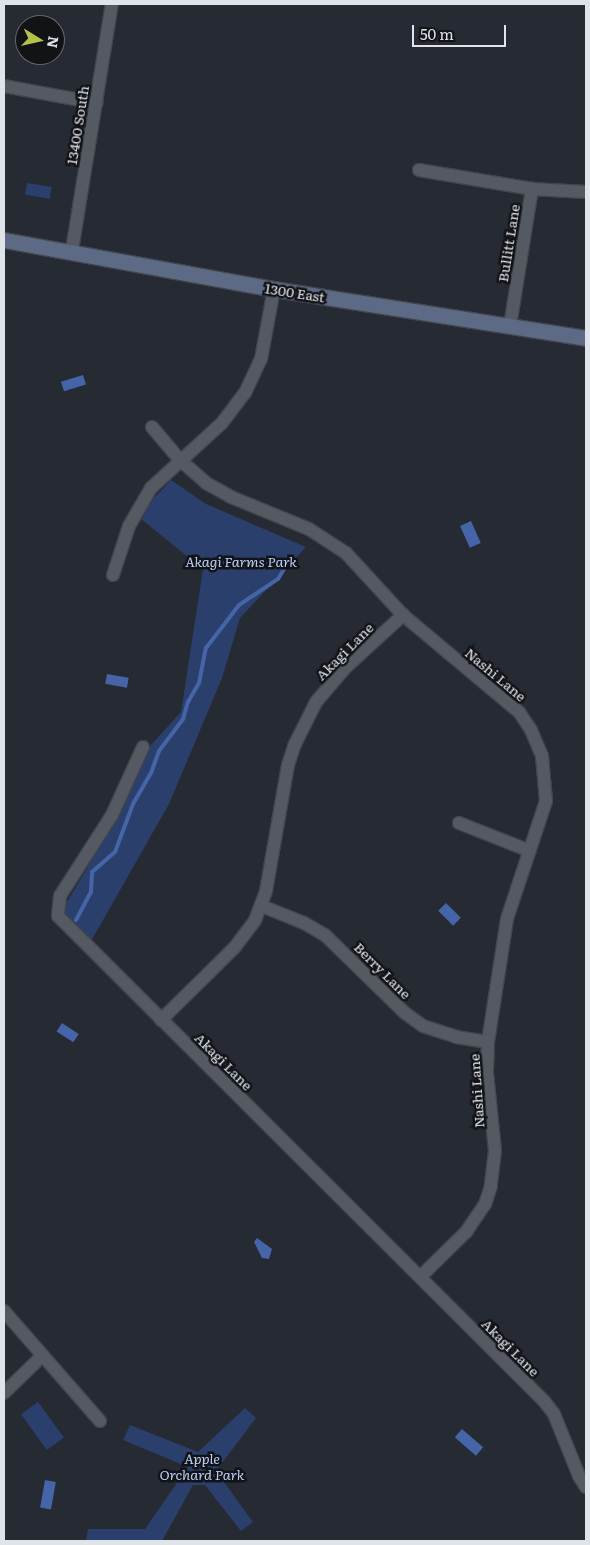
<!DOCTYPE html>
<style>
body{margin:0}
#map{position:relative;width:590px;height:1545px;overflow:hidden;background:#262a33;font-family:Literata,serif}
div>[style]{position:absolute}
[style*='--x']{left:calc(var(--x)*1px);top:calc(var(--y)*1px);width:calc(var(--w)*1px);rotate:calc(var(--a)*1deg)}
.green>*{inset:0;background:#2b3f6d;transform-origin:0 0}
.water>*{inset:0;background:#4664a8;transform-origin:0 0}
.stream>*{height:4px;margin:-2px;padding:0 2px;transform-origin:2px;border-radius:2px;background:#4664a8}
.roads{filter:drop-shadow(1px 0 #41454c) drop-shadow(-1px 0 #41454c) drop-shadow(0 1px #41454c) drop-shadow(0 -1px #41454c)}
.minor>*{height:12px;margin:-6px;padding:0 6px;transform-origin:6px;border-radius:6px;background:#545962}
.secondary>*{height:15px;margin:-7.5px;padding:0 7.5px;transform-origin:7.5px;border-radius:7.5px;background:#5d6a85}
span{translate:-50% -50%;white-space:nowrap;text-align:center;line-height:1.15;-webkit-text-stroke:5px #111317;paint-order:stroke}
.street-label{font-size:14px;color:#e0e3e9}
.park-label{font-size:14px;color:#bbcef4;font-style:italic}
.frame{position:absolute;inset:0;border:5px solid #e0e3e9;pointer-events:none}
.north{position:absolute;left:15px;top:15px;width:50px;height:50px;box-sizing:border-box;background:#111317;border:1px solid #64666b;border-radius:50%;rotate:99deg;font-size:14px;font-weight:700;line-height:20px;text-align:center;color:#e0e3e9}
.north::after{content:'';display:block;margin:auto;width:18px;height:22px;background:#b5c249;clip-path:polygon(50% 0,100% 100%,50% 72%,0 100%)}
.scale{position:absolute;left:412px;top:25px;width:94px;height:22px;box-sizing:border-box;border:2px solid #e0e3e9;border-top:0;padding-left:6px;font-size:15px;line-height:18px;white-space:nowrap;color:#e0e3e9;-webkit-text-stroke:4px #111317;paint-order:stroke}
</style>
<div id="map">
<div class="green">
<div style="left:27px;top:183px;width:25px;height:12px;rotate:9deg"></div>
<div style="clip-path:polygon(171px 480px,206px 504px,306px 547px,240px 618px,222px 678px,169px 804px,90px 943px,63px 915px,64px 907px,99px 848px,150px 746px,181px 712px,203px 569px,141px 519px,154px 498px)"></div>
<div style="left:38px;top:1402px;width:44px;height:21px;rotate:54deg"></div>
<div style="clip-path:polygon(245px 1408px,256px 1418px,216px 1471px,253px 1522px,241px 1531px,205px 1485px,193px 1485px,162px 1541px,86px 1541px,88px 1529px,145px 1529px,188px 1467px,123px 1440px,130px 1425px,198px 1452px)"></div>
</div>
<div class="water">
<div style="left:83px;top:375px;width:10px;height:23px;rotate:73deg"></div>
<div style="left:471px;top:521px;width:24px;height:12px;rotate:66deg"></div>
<div style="left:107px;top:674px;width:22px;height:10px;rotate:10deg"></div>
<div style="left:446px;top:903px;width:21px;height:11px;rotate:45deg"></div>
<div style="left:62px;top:1023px;width:20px;height:10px;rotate:33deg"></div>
<div style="clip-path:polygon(257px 1238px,272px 1249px,269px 1259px,262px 1258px,254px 1242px)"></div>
<div style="left:462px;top:1429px;width:28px;height:11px;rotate:41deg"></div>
<div style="left:45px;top:1480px;width:11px;height:28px;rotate:10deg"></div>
</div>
<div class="stream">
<div style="--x:76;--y:920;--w:32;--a:-62"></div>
<div style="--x:91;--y:892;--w:20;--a:-87"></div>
<div style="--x:92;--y:872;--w:30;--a:-41"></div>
<div style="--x:115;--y:852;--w:51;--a:-69.4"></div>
<div style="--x:133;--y:804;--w:36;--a:-60"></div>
<div style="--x:151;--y:773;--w:23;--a:-70"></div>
<div style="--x:159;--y:751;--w:40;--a:-53"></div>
<div style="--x:183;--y:719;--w:18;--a:-74"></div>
<div style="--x:188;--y:702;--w:22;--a:-60"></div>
<div style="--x:199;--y:683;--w:36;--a:-79"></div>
<div style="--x:206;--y:648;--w:54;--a:-52.5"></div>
<div style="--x:239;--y:605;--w:47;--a:-33.7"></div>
<div style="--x:278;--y:579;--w:23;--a:-59"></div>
</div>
<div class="roads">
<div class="minor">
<div style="--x:4;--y:86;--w:94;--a:10.5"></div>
<div style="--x:419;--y:170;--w:115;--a:9.5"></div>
<div style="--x:532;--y:189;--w:54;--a:3.2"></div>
<div style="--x:72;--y:250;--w:249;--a:-80.8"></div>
<div style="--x:510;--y:326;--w:139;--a:-80.9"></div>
<div style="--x:152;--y:427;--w:43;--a:49.7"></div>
<div style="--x:180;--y:460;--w:35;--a:41"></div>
<div style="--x:206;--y:483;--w:29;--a:29"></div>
<div style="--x:231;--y:497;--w:84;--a:22.3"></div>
<div style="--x:309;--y:529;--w:44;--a:33"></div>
<div style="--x:346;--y:553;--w:84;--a:47.4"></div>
<div style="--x:403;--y:615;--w:151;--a:39.9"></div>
<div style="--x:519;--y:712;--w:22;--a:56"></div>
<div style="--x:531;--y:730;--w:28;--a:67"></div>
<div style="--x:542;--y:756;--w:45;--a:84.9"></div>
<div style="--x:546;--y:801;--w:124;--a:108.3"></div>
<div style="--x:507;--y:919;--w:124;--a:98.8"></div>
<div style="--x:488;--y:1042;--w:31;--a:92"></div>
<div style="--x:487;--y:1073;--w:78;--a:84.1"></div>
<div style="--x:495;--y:1151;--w:35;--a:97"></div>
<div style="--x:491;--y:1186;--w:19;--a:108"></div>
<div style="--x:485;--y:1204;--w:34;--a:124"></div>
<div style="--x:466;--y:1232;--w:64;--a:135.6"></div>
<div style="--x:113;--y:575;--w:52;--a:-71.9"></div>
<div style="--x:129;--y:526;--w:44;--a:-59.9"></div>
<div style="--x:151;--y:488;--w:96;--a:-42.5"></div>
<div style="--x:222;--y:423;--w:38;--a:-53"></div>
<div style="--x:245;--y:393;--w:38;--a:-65"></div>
<div style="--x:261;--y:359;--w:71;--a:-79.5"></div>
<div style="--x:143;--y:747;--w:75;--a:114.5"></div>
<div style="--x:112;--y:815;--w:96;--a:122.7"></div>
<div style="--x:60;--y:896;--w:20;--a:96"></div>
<div style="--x:58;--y:916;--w:687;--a:44.94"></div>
<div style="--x:544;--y:1401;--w:16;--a:52"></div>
<div style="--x:554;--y:1414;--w:67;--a:68"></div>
<div style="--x:579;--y:1476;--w:13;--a:58"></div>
<div style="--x:459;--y:823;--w:76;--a:21.5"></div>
<div style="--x:262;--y:906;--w:45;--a:22"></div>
<div style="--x:304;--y:923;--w:24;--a:30"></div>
<div style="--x:325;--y:935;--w:112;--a:44.3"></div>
<div style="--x:405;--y:1013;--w:22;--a:36"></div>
<div style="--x:423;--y:1026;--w:35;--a:18"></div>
<div style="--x:456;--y:1037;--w:32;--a:9"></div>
<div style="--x:161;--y:1020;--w:104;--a:-44.6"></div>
<div style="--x:235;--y:947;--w:34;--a:-53"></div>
<div style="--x:255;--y:920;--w:31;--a:-69"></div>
<div style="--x:266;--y:891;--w:128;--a:-80.1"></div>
<div style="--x:288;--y:765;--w:22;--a:-72"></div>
<div style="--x:295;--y:744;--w:47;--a:-63.4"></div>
<div style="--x:316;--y:702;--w:45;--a:-49.5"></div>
<div style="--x:345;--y:668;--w:79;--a:-42.4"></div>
<div style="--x:4;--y:1311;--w:146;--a:48.9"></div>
<div style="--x:4;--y:1393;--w:53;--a:-44.2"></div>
</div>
<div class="secondary">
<div style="--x:4;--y:240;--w:274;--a:10.3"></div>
<div style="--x:274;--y:289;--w:316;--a:8.9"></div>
</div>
</div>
<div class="street-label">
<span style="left:77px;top:125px;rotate:-81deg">13400 South</span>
<span style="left:508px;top:243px;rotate:-81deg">Bullitt Lane</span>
<span style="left:295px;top:292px;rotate:9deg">1300 East</span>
<span style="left:344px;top:651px;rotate:-45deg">Akagi Lane</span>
<span style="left:496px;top:674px;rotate:40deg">Nashi Lane</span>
<span style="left:383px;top:970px;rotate:45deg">Berry Lane</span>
<span style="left:224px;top:1061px;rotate:45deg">Akagi Lane</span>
<span style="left:476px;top:1091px;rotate:-94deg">Nashi Lane</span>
<span style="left:511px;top:1347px;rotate:45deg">Akagi Lane</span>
</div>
<div class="park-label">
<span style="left:241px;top:561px">Akagi Farms Park</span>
<span style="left:202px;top:1466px">Apple<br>Orchard Park</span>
</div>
<div class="frame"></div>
<div class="north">N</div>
<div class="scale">50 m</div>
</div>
